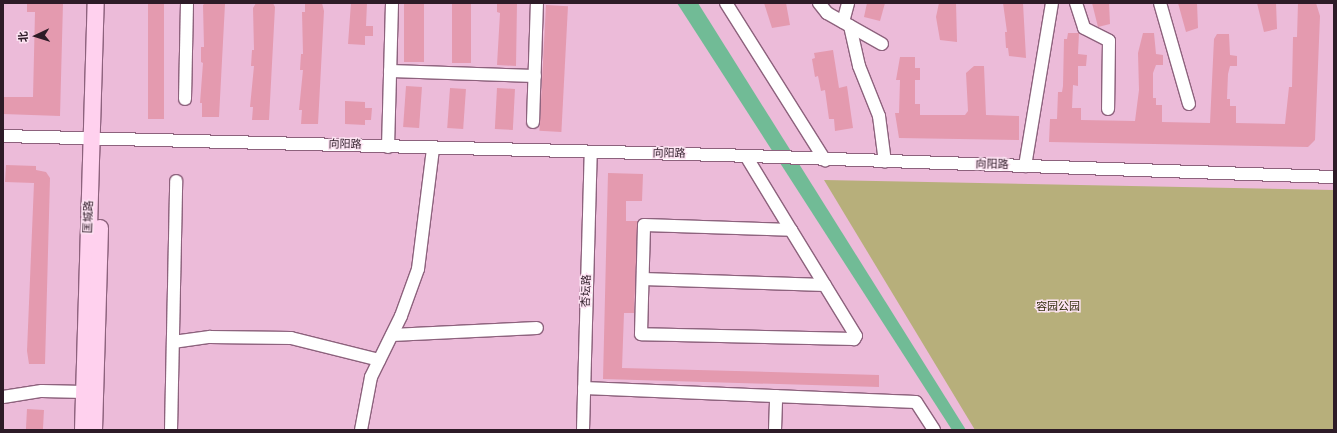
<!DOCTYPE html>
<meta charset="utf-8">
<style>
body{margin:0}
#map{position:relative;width:1337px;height:433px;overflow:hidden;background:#ecbbd9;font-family:"Fira Sans","Noto Sans SC",sans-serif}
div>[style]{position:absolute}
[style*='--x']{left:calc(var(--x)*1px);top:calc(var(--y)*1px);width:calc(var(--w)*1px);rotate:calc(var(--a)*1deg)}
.green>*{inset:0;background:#b7af7b}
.water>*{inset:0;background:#71bb96}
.building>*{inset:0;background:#e49aaf;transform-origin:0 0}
.roads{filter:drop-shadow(1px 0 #8d627d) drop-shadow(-1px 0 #8d627d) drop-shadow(0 1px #8d627d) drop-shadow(0 -1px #8d627d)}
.minor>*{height:12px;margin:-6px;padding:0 6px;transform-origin:6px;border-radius:6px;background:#fff}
.major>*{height:16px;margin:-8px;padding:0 8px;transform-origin:8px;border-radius:8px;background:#ffd1ee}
span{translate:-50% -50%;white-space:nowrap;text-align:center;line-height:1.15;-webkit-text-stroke:3px #fde4f3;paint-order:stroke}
.street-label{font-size:11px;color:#2d1b27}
.park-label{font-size:11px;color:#302b0b}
.frame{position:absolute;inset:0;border:4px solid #2d1b27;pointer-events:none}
.north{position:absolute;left:16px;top:16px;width:40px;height:40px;-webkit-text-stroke:3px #fde4f3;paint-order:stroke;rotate:266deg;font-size:11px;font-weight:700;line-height:16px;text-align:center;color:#2d1b27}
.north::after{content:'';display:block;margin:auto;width:14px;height:18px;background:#2d1b27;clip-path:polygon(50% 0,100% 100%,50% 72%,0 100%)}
</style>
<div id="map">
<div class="green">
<div style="clip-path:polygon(824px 180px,1334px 190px,1334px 430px,975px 430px)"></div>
</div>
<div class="water">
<div style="clip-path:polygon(677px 3px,698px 3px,966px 430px,952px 430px)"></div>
</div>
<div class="building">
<div style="clip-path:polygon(27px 3px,63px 3px,60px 116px,3px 114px,3px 97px,33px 97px,35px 12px,27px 12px)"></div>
<div style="left:148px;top:3px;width:16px;height:116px"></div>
<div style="clip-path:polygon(205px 3px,225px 4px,219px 117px,202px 117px,202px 103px,200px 103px,203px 63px,201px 62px,201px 47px,204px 47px,203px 5px)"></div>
<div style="clip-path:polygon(256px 3px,273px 3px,275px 7px,269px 120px,252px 120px,253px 107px,250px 107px,254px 66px,251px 66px,252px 50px,254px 50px,253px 8px)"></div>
<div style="clip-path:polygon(305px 3px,322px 3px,324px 11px,318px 124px,301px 124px,302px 110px,299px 110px,303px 70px,300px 70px,301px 54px,303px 54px,302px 12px,305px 12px)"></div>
<div style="clip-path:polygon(351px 3px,367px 3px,366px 26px,373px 26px,373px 36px,365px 36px,365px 45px,348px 44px)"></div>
<div style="left:404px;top:3px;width:20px;height:59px"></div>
<div style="left:452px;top:3px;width:19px;height:60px"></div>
<div style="clip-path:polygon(497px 3px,517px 3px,516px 66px,497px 65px,500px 13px,497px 12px)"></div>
<div style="clip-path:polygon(764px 3px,786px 3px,790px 25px,772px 28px)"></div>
<div style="clip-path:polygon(867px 3px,885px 3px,880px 21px,864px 17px)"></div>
<div style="clip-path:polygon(939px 3px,956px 3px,957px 42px,940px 40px,936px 17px)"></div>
<div style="clip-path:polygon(1003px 3px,1023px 3px,1026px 58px,1009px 56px,1008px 48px,1006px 48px,1005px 32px,1007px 32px)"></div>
<div style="clip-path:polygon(1092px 3px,1109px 3px,1110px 24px,1098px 27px)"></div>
<div style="clip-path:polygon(1178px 3px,1197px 3px,1198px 28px,1186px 32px)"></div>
<div style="clip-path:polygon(1257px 3px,1276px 3px,1277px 29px,1264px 32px)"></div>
<div style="clip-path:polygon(1298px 3px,1316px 3px,1320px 16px,1315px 140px,1308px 147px,1049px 142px,1050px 119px,1057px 119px,1058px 92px,1062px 92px,1063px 86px,1064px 39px,1067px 39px,1068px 33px,1079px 33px,1078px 54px,1087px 55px,1086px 66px,1078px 66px,1078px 86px,1073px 85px,1072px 108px,1081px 108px,1081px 120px,1135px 121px,1139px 90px,1138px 53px,1143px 33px,1154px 33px,1156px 54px,1163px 55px,1163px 65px,1156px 65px,1153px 73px,1153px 98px,1156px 98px,1156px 105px,1162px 105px,1162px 122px,1210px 123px,1214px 39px,1217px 34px,1229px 34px,1230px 55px,1237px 56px,1237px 66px,1230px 66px,1228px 74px,1227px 99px,1230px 99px,1230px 106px,1236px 106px,1236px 123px,1285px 124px,1289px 87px,1292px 87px,1293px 37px,1297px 37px)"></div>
<div style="left:546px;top:5px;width:22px;height:126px;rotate:3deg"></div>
<div style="clip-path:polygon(833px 50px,839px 88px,847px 86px,853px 128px,835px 131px,834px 119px,829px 119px,825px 90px,821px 91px,818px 76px,815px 77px,812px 59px,815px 58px,814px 53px)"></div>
<div style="clip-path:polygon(900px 57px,915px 57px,915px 68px,920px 68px,920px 80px,915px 80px,915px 104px,920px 104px,920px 115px,965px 115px,968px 111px,966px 73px,974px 66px,984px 66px,986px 115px,1019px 116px,1019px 140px,899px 138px,895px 113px,899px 113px,900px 80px,896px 80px)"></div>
<div style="left:406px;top:86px;width:16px;height:41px;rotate:4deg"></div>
<div style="left:450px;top:88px;width:16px;height:40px;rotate:4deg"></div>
<div style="left:497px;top:88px;width:18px;height:41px;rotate:3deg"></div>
<div style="clip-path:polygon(345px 101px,365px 102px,365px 108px,372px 108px,371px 120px,365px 120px,365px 125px,345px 124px)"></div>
<div style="clip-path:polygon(6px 165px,36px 166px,36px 170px,46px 172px,50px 178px,45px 364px,29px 364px,27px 351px,34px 183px,5px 182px)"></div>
<div style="clip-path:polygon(608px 173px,643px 174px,642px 201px,626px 201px,626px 221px,638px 221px,634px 313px,624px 313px,622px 368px,879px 375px,879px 387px,603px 379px)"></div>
<div style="left:27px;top:409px;width:17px;height:21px;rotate:3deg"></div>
</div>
<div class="roads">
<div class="minor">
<div style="--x:726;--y:3;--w:186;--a:57.8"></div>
<div style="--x:819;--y:3;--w:13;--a:51"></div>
<div style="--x:827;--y:13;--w:63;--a:29.4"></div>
<div style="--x:1076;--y:3;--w:26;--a:72"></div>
<div style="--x:1084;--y:28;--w:28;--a:27"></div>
<div style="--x:1109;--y:41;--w:68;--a:90.8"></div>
<div style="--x:1160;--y:3;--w:105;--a:74"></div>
<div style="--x:843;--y:22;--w:20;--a:-75"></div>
<div style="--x:850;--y:26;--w:41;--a:77.3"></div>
<div style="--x:859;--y:66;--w:54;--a:68.2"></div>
<div style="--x:879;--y:116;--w:46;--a:82.6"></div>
<div style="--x:390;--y:71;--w:145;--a:2"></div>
<div style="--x:185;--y:99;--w:96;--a:-88.8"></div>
<div style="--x:533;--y:122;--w:119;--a:-88.1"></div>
<div style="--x:3;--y:136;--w:718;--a:1.52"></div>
<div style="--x:721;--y:155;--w:613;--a:2.06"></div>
<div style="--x:388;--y:147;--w:144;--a:-88.4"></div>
<div style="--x:746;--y:156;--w:87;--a:58.7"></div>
<div style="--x:791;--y:230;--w:124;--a:58.5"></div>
<div style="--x:856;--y:336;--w:4;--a:124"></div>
<div style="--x:854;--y:339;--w:213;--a:-178.7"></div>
<div style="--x:641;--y:334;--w:109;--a:-88.4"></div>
<div style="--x:644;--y:225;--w:147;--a:1.9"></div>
<div style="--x:1025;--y:166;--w:165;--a:-80.6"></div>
<div style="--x:643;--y:279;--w:182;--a:1.9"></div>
<div style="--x:392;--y:335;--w:145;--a:-2.8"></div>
<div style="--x:173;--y:342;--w:37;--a:-8"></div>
<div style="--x:210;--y:337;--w:81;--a:0.7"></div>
<div style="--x:291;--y:338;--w:91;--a:14"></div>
<div style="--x:584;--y:388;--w:332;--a:2.4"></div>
<div style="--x:916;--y:402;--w:33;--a:57"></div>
<div style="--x:3;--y:397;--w:39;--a:-9"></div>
<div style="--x:42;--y:391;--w:42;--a:1.4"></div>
<div style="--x:171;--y:430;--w:249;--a:-88.8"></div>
<div style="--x:361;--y:430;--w:54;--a:-79.3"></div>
<div style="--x:371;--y:377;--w:68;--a:-63.8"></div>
<div style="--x:401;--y:316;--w:50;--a:-70.1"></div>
<div style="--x:418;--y:269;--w:122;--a:-82.9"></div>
<div style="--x:583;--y:430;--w:278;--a:-88.4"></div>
<div style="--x:775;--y:430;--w:34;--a:-88"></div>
</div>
<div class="major">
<div style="--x:83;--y:430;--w:427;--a:-88.3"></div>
<div style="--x:94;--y:430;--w:202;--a:-88.3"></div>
</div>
</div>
<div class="street-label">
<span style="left:345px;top:145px;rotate:1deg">向阳路</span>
<span style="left:669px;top:154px;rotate:1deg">向阳路</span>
<span style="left:992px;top:165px;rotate:1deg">向阳路</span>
<span style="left:89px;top:217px;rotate:-88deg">匡城路</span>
<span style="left:587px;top:291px;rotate:-88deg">杏坛路</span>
</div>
<div class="park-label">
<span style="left:1058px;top:307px">容园公园</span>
</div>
<div class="frame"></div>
<div class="north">北</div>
</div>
